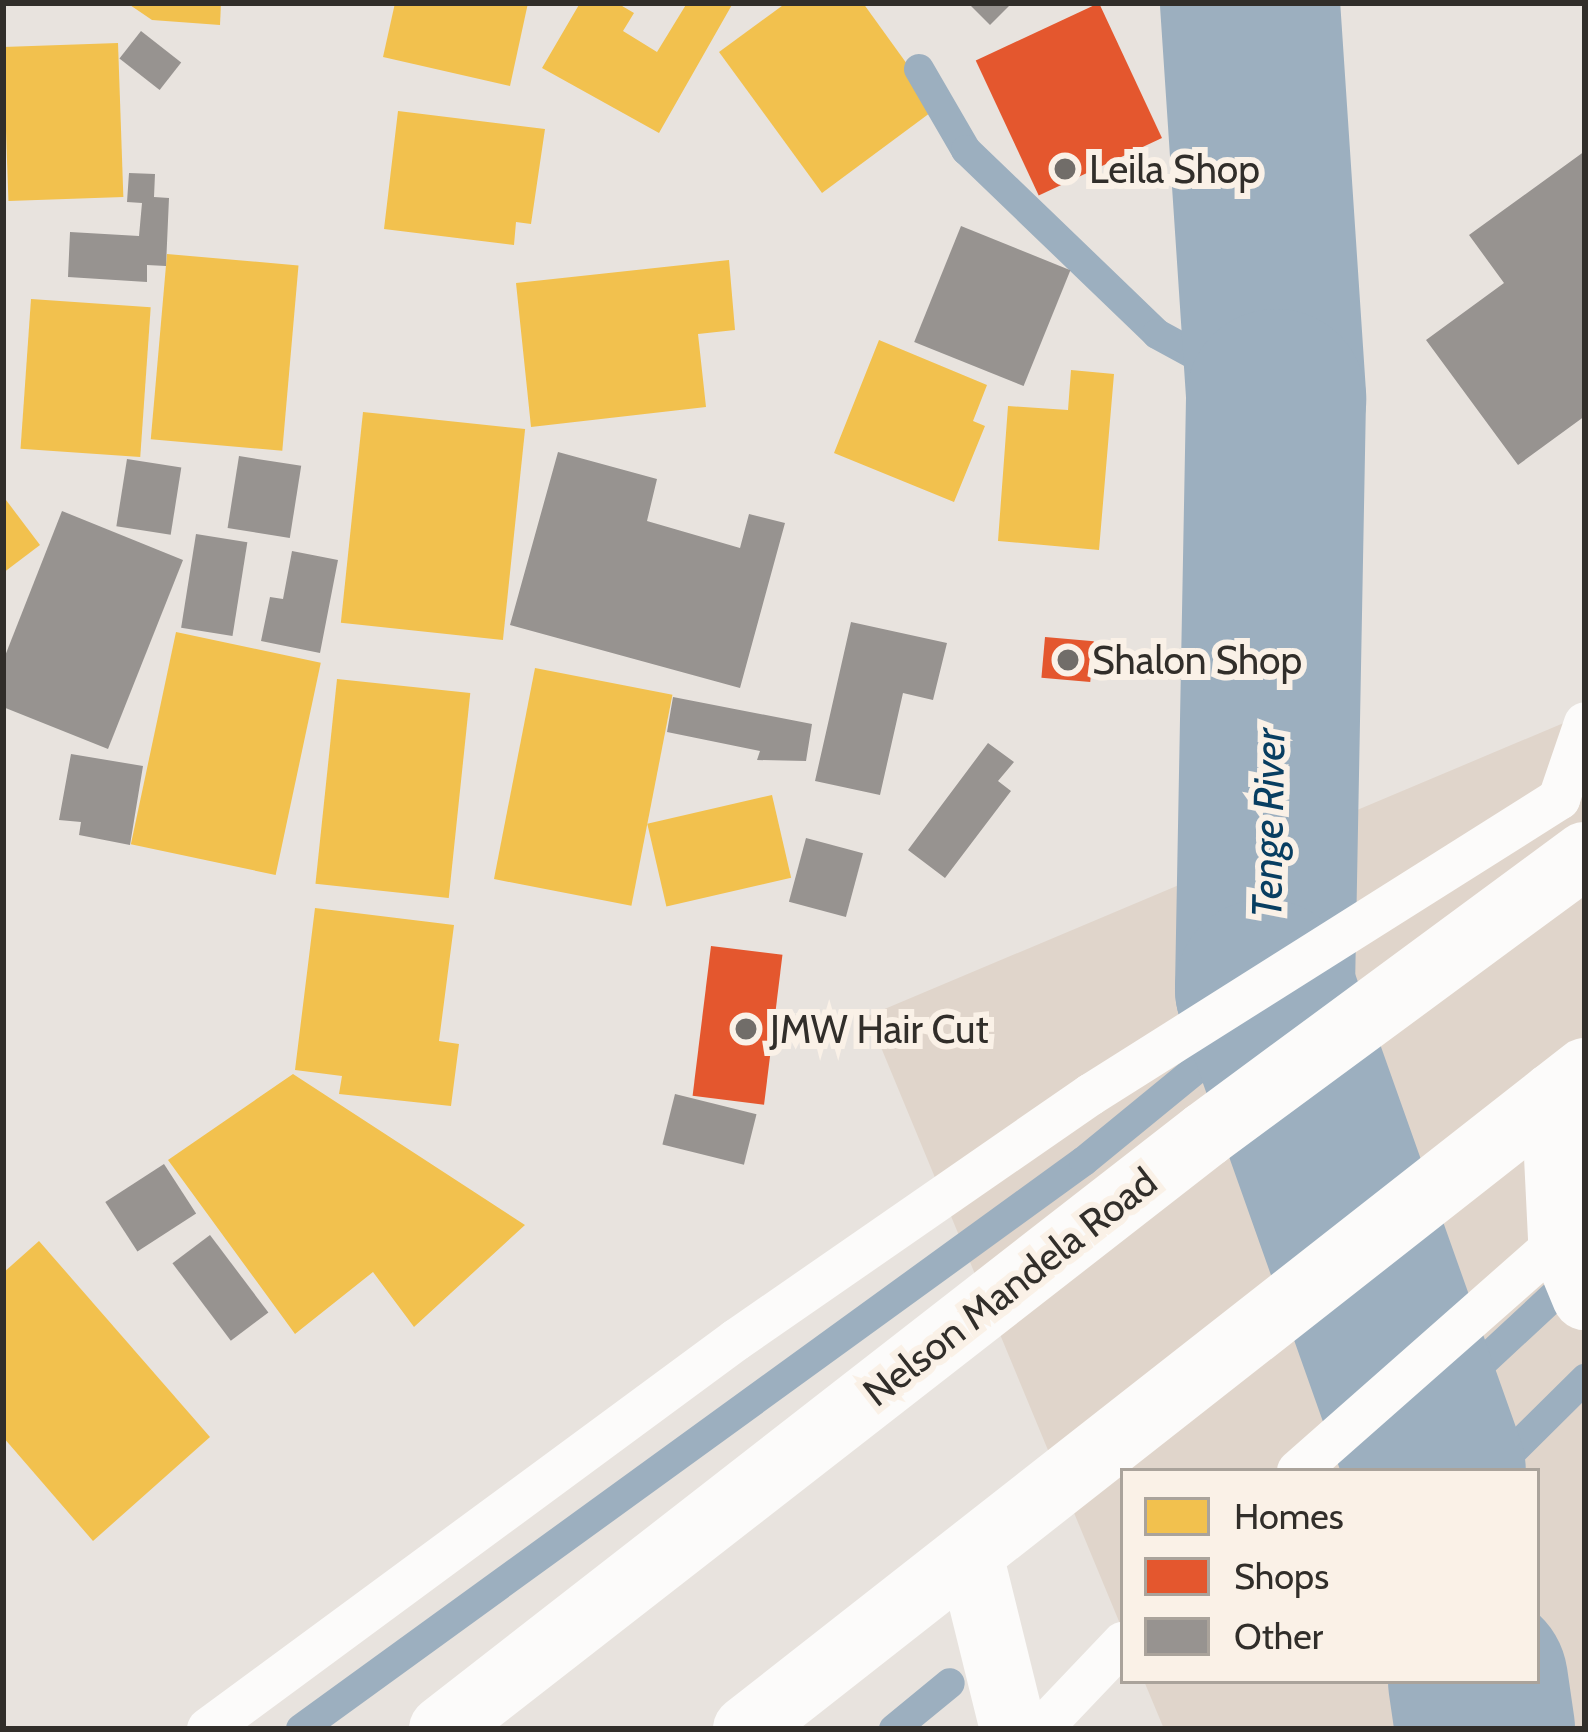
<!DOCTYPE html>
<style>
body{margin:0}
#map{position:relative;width:1588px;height:1732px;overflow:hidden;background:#e8e3de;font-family:Cabin,sans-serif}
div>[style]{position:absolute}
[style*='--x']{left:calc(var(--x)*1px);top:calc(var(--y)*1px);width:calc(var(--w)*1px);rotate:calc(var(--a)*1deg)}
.built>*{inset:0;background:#e0d5cb}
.homes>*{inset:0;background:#f2c14e;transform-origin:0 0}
.shops>*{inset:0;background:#e4572e;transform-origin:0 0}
.stream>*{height:30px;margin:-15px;padding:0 15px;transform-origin:15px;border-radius:15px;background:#9cafbf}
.river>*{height:180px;margin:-90px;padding:0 90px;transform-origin:90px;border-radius:90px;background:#9cafbf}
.building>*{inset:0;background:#979390;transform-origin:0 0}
.service>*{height:42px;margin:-21px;padding:0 21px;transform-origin:21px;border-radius:21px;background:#fcfbfa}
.minor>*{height:66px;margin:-33px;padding:0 33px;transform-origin:33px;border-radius:33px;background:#fcfbfa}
.primary>*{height:66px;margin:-33px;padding:0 33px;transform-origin:33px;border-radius:33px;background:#fcfbfa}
.dots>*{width:33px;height:33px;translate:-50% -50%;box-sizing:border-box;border:6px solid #faf1e7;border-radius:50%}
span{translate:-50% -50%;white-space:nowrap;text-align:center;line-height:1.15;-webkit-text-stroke:12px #faf1e7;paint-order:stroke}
.poi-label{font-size:39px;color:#312e2a}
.left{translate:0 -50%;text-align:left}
.street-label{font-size:39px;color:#312e2a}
.water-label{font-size:42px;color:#083e61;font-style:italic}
.frame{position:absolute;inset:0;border:6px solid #312e2a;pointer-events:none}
.legend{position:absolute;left:1120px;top:1468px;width:420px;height:216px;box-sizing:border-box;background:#faf1e7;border:3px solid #aaa39b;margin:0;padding:15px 21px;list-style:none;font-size:36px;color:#312e2a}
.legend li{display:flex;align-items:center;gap:24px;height:60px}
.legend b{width:60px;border:3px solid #aaa39b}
</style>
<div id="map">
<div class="built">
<div style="clip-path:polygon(1585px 714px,1585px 1729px,1164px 1729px,1144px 1681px,1537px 1681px,1537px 1471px,1123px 1471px,1123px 1631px,868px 1016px)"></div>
</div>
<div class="homes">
<div style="clip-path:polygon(127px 3px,221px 3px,220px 25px,152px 20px)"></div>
<div style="clip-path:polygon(395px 3px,528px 3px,510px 86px,383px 57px)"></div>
<div style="clip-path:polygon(580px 3px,617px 3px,634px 13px,623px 31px,657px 52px,687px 3px,733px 3px,659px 133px,542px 68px)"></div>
<div style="clip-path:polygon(786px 3px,863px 3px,938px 107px,822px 193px,719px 52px)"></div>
<div style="left:118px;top:43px;width:154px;height:115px;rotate:88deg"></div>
<div style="clip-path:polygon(398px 111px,545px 129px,531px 224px,516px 222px,514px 245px,384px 229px)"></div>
<div style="left:167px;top:254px;width:132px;height:186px;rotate:5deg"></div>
<div style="clip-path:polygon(729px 260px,735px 330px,698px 334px,706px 407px,531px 427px,516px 283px)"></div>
<div style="left:31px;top:299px;width:120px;height:150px;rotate:4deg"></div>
<div style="clip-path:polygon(879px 340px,987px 385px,973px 421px,985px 426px,954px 502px,834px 453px)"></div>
<div style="clip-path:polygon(1071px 370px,1114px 374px,1099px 550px,998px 541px,1008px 406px,1068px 410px)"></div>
<div style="left:363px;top:412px;width:163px;height:212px;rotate:6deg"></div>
<div style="clip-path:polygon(3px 496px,40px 545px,3px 573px)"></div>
<div style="left:176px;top:632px;width:148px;height:217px;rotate:12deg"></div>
<div style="left:535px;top:668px;width:140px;height:215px;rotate:11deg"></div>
<div style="left:337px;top:679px;width:134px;height:206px;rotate:6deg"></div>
<div style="left:772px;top:795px;width:85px;height:128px;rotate:77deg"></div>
<div style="clip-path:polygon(315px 908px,454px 925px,439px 1041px,459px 1044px,451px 1106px,339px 1094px,342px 1076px,295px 1070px)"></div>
<div style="clip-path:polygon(293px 1074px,525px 1225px,414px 1327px,373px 1272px,295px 1334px,168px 1160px)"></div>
<div style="clip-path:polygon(39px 1241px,210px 1437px,93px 1541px,3px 1437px,3px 1273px)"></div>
</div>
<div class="shops">
<div style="left:1099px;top:3px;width:149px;height:136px;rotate:65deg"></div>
<div style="left:1045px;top:637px;width:49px;height:41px;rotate:5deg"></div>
<div style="left:711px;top:946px;width:72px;height:151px;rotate:7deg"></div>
</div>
<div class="stream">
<div style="--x:919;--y:69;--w:94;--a:59.9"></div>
<div style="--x:966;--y:150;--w:265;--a:43.9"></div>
<div style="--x:1157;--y:334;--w:136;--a:28.6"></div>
<div style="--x:1415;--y:1425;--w:226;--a:-42.9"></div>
<div style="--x:1492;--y:1471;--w:131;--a:-44.7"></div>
<div style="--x:301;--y:1729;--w:967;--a:-35.96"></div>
<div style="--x:1084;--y:1161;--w:298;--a:-39.3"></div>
<div style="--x:894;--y:1729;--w:72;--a:-39.4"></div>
</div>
<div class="river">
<div style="--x:1250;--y:3;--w:397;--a:86.2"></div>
<div style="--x:1276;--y:399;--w:590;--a:91.07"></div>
<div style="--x:1265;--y:989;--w:511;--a:70.47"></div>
<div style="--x:1478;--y:1681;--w:49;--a:81.7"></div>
</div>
<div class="building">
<div style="clip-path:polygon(968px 3px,1012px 3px,990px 25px)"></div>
<div style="left:141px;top:31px;width:51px;height:35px;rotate:38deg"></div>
<div style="clip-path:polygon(1585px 151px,1585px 416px,1518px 465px,1426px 340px,1504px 283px,1469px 235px)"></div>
<div style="clip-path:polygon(129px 173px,155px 174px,154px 197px,169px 198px,166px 266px,147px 265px,147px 282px,68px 277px,70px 232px,139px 236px,142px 203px,127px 202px)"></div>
<div style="left:961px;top:226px;width:118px;height:125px;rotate:22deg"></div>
<div style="clip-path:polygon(558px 452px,657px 479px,647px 521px,740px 548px,749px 514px,785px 523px,740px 688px,510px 625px)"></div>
<div style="left:239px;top:456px;width:63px;height:73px;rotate:9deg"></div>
<div style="left:127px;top:459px;width:55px;height:68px;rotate:9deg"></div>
<div style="clip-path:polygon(62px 511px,183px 560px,108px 749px,3px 707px,3px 661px)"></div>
<div style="left:196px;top:534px;width:52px;height:95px;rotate:9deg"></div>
<div style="clip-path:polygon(292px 551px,338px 560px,320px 653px,261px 641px,270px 597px,283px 599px)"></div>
<div style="clip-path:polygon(851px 622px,947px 643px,933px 700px,903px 693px,880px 795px,815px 781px)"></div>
<div style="clip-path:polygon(673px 697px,812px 724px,806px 761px,757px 760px,760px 751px,667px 732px)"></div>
<div style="clip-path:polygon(988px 743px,1014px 762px,998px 781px,1011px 791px,945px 878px,908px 850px)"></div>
<div style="clip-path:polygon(71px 754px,143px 766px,130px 845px,79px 835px,81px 822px,59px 820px)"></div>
<div style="left:806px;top:838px;width:59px;height:66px;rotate:15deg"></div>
<div style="left:675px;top:1094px;width:84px;height:52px;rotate:14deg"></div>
<div style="left:164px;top:1164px;width:59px;height:70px;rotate:57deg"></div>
<div style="left:210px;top:1235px;width:97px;height:47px;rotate:53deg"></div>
</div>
<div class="service">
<div style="--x:1298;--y:1471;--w:351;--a:-41.4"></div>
<div style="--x:208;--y:1729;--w:656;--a:-36.38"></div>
<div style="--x:736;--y:1340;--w:431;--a:-34.7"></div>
<div style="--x:1090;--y:1095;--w:555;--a:-32.26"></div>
<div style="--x:1559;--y:799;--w:80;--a:-71.1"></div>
<div style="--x:1041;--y:1729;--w:119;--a:-46.4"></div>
</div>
<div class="minor">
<div style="--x:1554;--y:1095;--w:144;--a:87.2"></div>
<div style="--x:1561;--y:1239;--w:63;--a:67.5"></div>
<div style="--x:970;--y:1555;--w:179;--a:76.1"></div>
</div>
<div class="primary">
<div style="--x:442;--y:1729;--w:967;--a:-37.9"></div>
<div style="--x:1205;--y:1135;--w:472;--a:-36.4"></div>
<div style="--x:746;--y:1729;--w:1066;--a:-38.11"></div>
</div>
<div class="dots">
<div style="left:1065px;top:169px;background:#716d69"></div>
<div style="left:1068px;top:660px;background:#716d69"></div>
<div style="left:746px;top:1029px;background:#716d69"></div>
</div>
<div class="poi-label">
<span class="left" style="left:1089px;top:169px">Leila Shop</span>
<span class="left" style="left:1092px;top:660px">Shalon Shop</span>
<span class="left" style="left:770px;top:1029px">JMW Hair Cut</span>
</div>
<div class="street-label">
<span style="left:1010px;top:1287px;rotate:-38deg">Nelson Mandela Road</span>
</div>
<div class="water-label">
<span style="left:1268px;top:823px;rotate:-89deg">Tenge River</span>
</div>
<div class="frame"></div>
<ul class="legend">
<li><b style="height:33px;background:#f2c14e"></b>Homes</li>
<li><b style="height:33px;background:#e4572e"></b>Shops</li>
<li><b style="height:33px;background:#979390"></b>Other</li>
</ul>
</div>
